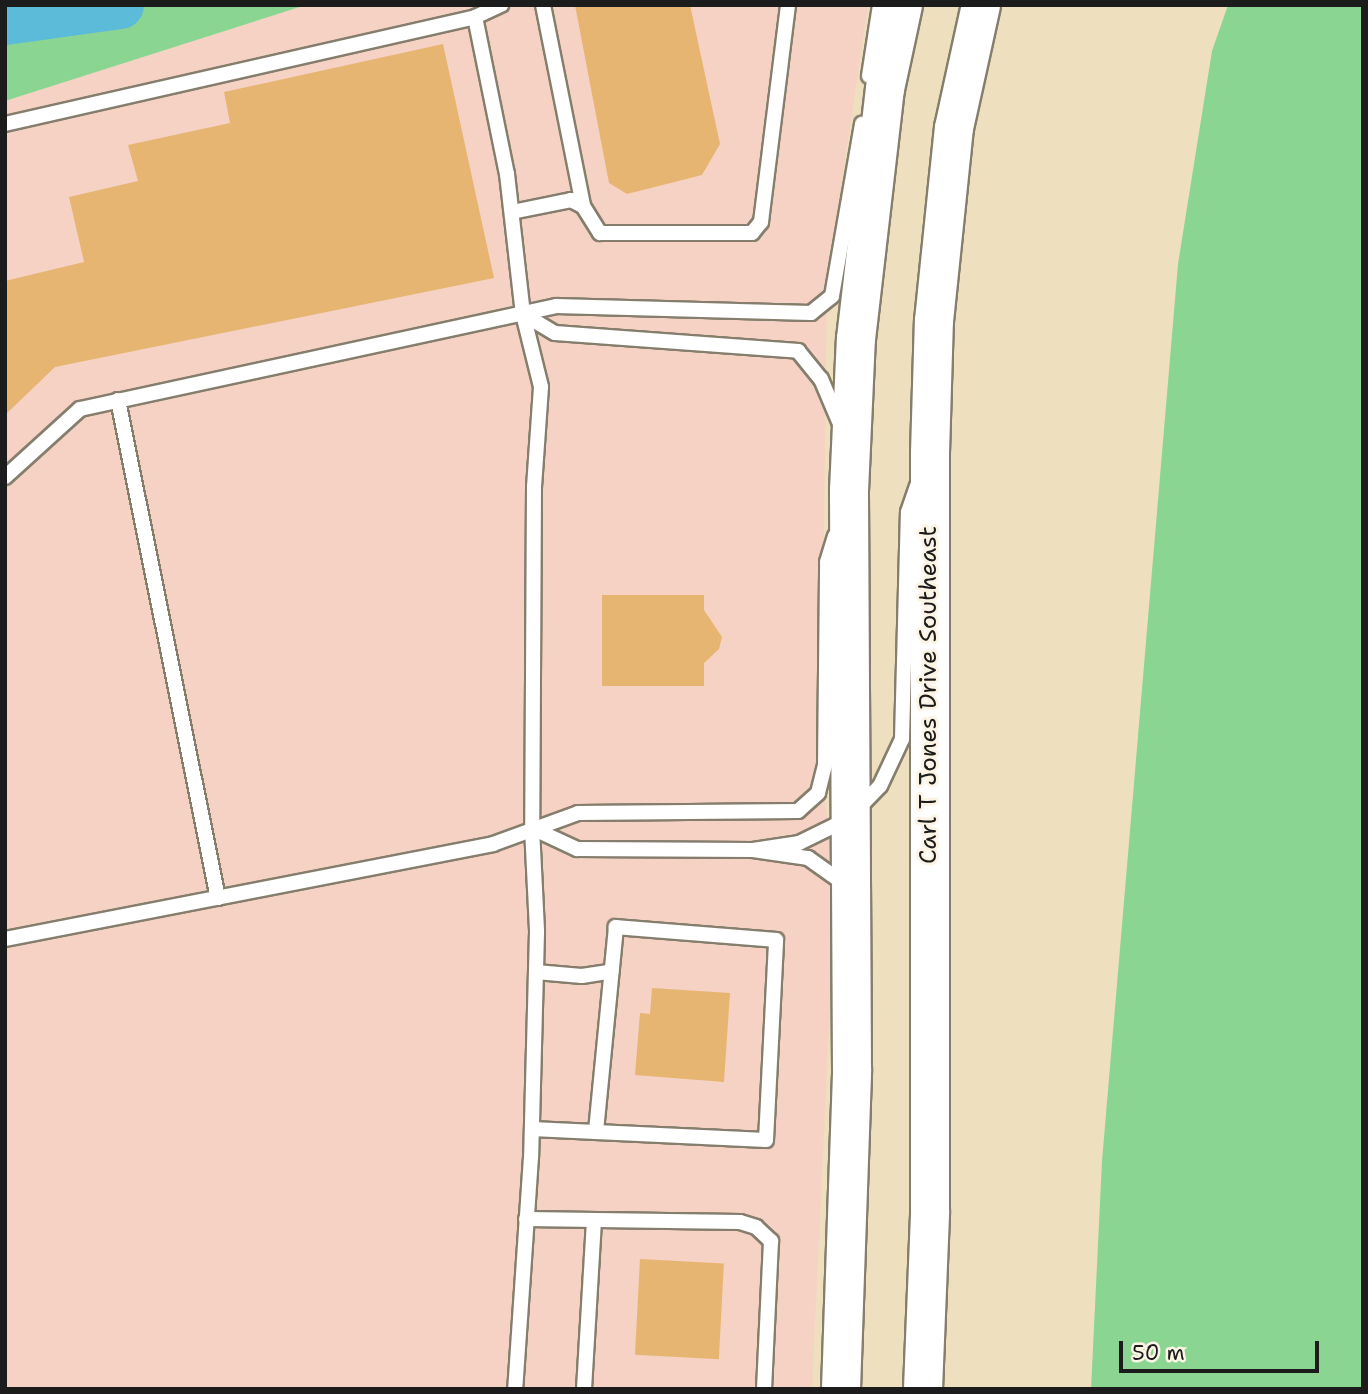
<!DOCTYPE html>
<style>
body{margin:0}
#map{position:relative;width:1368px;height:1394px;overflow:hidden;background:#eee0be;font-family:"Shantell Sans",sans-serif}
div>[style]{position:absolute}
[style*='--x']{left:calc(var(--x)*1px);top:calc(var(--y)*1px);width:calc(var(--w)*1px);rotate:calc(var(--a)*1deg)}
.built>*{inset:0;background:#f5d2c3}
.green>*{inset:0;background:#8bd592}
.river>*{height:47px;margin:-23.5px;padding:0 23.5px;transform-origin:23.5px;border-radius:23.5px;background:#5bbbd9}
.building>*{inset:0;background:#e7b572;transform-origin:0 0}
.roads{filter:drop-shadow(2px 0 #857e6d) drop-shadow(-2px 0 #857e6d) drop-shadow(0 2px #857e6d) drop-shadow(0 -2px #857e6d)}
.lane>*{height:14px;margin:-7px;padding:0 7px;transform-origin:7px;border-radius:7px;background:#fff}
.secondary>*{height:38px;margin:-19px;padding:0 19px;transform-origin:19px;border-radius:19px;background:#fff}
span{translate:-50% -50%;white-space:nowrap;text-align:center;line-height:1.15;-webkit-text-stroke:6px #fcf5e5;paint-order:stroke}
.street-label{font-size:24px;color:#1c1c1c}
.frame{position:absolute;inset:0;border:7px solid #1c1c1c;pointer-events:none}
.scale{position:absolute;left:1119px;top:1341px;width:200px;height:32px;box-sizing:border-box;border:4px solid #1c1c1c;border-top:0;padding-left:9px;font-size:21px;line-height:24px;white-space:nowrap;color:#1c1c1c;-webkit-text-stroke:5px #fcf5e5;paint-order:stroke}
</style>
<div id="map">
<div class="built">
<div style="clip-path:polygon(306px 5px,868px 5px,827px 282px,821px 758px,835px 897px,812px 1389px,5px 1389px,5px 101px)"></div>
</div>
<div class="green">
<div style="clip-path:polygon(5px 5px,306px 5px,5px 101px)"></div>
<div style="clip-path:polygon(1228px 5px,1363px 5px,1363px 1389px,1091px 1389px,1102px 1161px,1178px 264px,1212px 51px)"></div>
</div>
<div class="river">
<div style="--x:5;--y:21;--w:116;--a:-7.9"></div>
</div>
<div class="building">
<div style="clip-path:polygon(575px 5px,690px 5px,720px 144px,702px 175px,627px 194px,609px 183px)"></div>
<div style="clip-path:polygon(443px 44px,494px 278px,55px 367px,5px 415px,5px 281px,84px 262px,69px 197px,138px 181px,128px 145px,230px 123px,224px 92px)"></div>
<div style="clip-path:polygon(602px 595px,704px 595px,704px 610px,722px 637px,719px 649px,704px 663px,704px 686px,602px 686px)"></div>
<div style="clip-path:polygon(652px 988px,730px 993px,724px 1082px,635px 1075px,640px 1013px,650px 1014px)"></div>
<div style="left:640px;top:1259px;width:84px;height:96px;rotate:3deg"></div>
</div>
<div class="roads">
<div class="lane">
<div style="--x:543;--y:5;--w:205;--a:78.7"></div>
<div style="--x:475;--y:17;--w:29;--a:-25"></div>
<div style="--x:869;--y:76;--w:72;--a:-81.2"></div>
<div style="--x:5;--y:124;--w:482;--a:-12.8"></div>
<div style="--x:475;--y:17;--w:160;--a:78.5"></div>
<div style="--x:507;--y:174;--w:141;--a:83.5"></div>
<div style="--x:523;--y:314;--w:75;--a:76.1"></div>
<div style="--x:541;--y:387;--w:100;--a:94"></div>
<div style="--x:534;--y:487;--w:341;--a:90.3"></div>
<div style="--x:532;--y:828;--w:104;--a:87.2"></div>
<div style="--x:537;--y:932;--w:225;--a:91.5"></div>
<div style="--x:531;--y:1157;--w:233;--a:93.9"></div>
<div style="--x:512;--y:212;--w:60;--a:-11.5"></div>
<div style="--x:571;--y:200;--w:13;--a:27"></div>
<div style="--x:583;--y:206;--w:32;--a:58"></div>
<div style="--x:600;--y:233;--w:152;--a:0"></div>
<div style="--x:752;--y:233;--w:14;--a:-51"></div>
<div style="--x:761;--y:222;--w:219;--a:-82.9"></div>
<div style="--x:523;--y:314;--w:37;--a:31"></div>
<div style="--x:555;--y:333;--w:244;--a:4.2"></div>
<div style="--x:798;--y:351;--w:36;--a:51"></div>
<div style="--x:821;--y:379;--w:49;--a:67.1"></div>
<div style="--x:118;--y:400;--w:508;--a:78.65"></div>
<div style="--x:5;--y:477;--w:101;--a:-42.2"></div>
<div style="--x:80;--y:409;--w:487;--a:-12.2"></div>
<div style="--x:556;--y:306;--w:255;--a:1.6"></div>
<div style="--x:811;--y:313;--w:27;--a:-39"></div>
<div style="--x:832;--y:296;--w:175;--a:-80.1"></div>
<div style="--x:532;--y:828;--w:50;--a:25"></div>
<div style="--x:577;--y:849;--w:176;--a:0.3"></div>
<div style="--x:753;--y:850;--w:56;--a:8.3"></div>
<div style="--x:808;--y:858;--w:47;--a:35.4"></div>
<div style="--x:753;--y:850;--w:47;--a:-8.7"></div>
<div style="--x:799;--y:843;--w:55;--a:-26.1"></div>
<div style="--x:848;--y:819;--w:46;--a:-45.9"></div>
<div style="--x:880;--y:786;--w:52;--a:-64.9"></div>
<div style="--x:902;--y:739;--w:227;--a:-88.5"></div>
<div style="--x:908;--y:512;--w:28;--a:-71"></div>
<div style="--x:5;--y:939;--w:497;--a:-11"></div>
<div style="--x:493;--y:844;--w:90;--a:-20"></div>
<div style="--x:578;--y:813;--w:220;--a:-0.5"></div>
<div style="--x:798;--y:811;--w:27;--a:-42"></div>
<div style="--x:818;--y:793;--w:29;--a:-76"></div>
<div style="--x:825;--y:765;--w:203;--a:-89.4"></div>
<div style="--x:827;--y:562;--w:27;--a:-73"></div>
<div style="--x:536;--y:972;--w:46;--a:5"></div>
<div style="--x:582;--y:976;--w:30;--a:-9"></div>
<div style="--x:532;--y:1129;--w:64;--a:2.7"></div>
<div style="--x:596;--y:1132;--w:170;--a:2.7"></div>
<div style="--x:766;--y:1140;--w:200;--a:-87.1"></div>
<div style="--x:776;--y:940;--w:161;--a:-175.4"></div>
<div style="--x:616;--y:927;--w:206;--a:95.6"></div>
<div style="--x:526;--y:1219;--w:214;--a:0.8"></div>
<div style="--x:740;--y:1222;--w:17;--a:17"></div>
<div style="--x:756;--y:1227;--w:21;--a:43"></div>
<div style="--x:771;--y:1241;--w:148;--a:92.7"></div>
<div style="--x:584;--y:1389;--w:168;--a:-86.6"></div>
</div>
<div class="secondary">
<div style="--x:841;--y:1389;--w:320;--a:-88"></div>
<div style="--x:852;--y:1069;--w:578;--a:-90.3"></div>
<div style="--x:849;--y:491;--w:152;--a:-87.4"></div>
<div style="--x:856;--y:339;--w:252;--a:-83.4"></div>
<div style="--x:885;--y:89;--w:86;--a:-77.9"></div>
<div style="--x:923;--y:1389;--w:178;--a:-87.7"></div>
<div style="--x:930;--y:1211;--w:758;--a:-90"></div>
<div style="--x:930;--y:453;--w:132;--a:-88.3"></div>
<div style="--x:934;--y:321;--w:194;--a:-84.1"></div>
<div style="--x:954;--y:128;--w:126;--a:-77.6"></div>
</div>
</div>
<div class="street-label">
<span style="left:929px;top:695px;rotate:-90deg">Carl T Jones Drive Southeast</span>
</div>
<div class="frame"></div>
<div class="scale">50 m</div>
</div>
